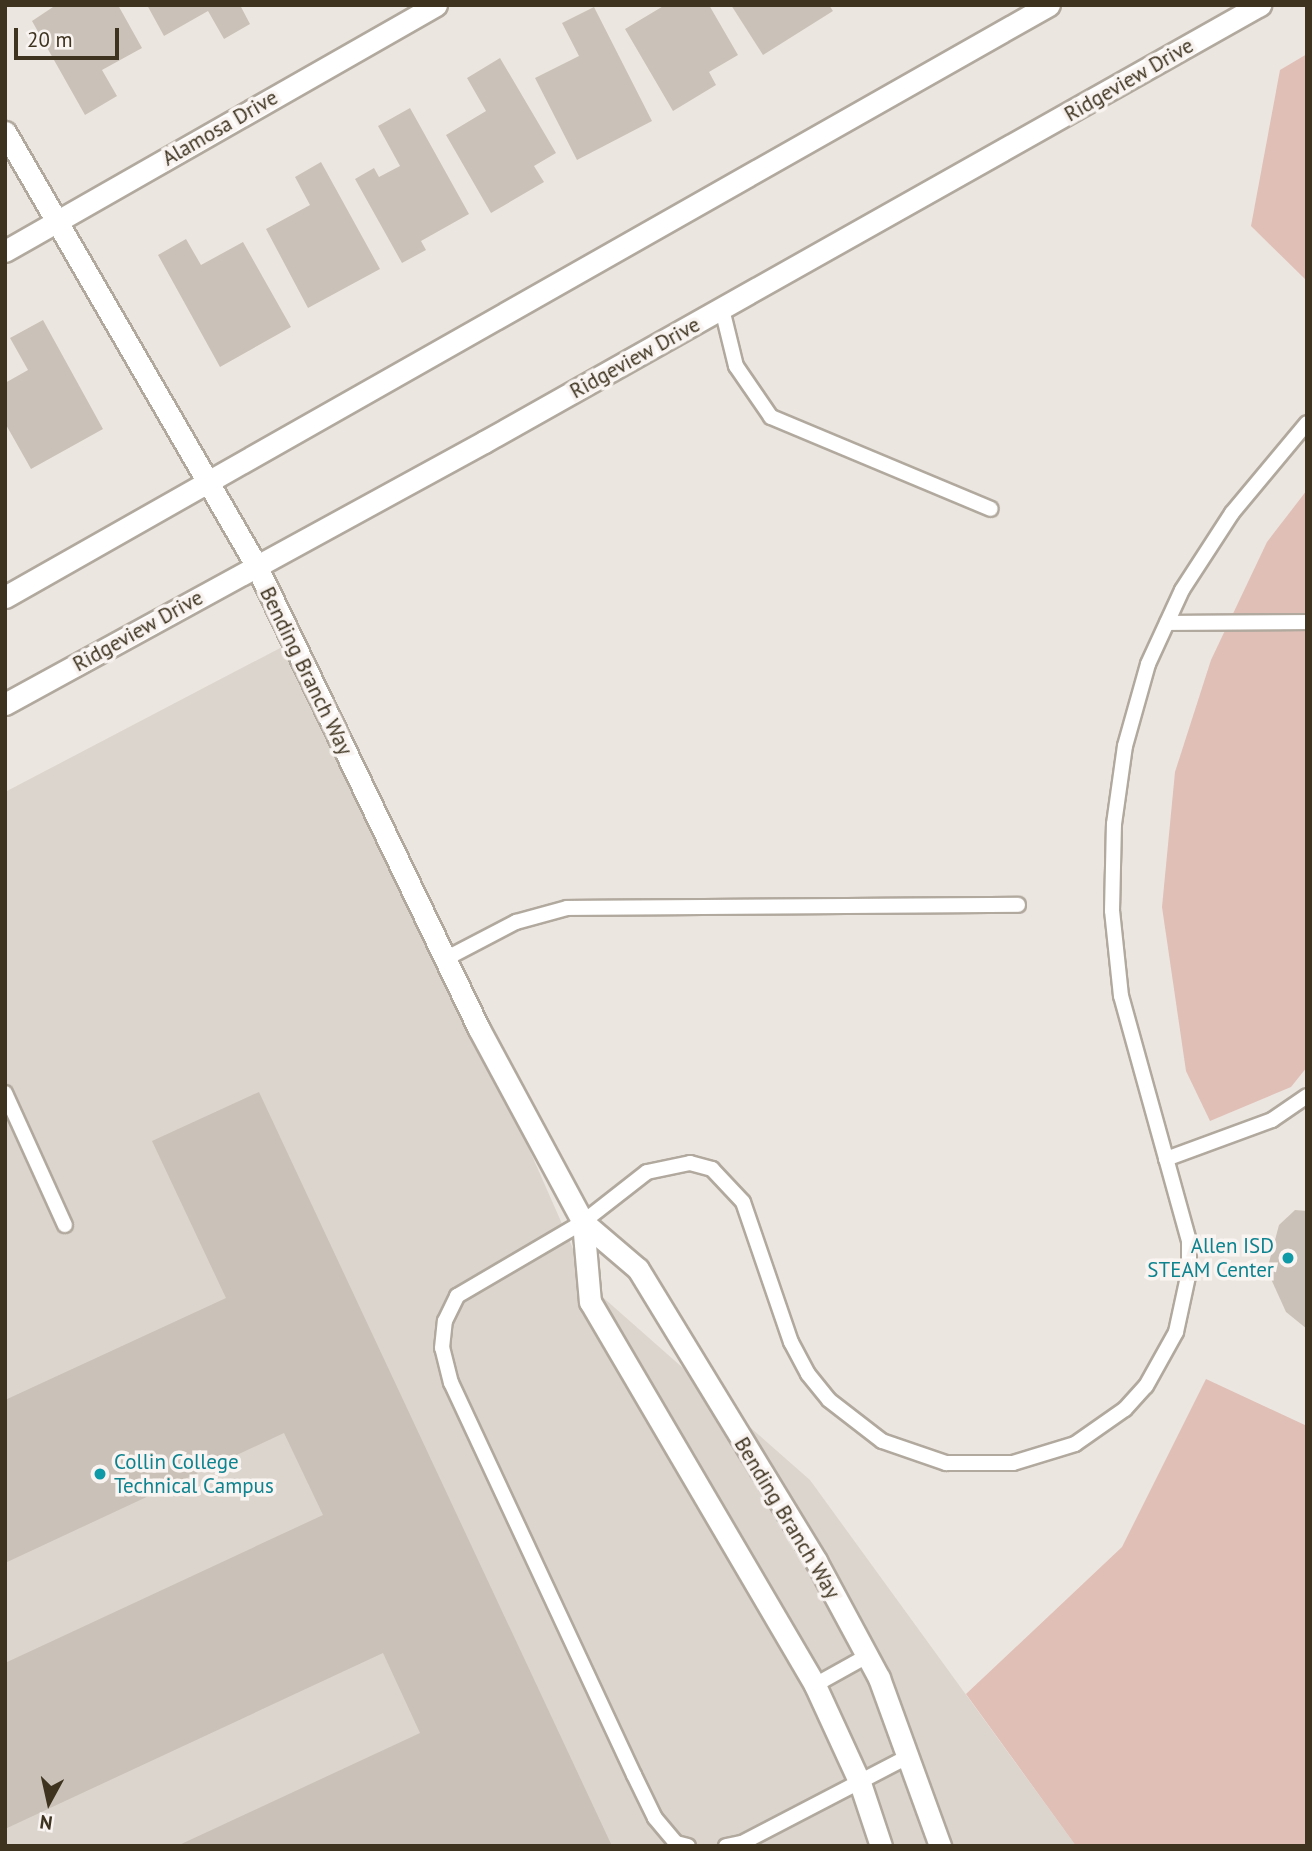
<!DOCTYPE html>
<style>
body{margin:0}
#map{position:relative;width:1312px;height:1851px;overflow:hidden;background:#ece6e0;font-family:"PT Sans",sans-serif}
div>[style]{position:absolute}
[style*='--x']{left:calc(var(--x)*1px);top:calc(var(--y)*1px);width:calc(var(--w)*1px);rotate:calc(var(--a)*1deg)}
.built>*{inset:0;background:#dcd5ce}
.green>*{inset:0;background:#e0bfb7}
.building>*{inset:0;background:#cac2b8}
.roads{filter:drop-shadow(2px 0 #b1a99e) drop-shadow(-2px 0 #b1a99e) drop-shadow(0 2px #b1a99e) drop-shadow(0 -2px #b1a99e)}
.lane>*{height:14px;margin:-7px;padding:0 7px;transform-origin:7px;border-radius:7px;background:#fff}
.street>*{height:21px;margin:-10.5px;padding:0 10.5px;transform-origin:10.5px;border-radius:10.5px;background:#fff}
.secondary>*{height:21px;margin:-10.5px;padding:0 10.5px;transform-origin:10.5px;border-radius:10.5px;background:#fff}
.dots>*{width:19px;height:19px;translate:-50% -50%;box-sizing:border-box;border:4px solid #f9f4f1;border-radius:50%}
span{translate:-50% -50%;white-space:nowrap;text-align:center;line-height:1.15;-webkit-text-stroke:7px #f9f4f1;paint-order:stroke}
.street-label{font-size:21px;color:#3e331f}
.culture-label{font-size:21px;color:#0d838f}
.right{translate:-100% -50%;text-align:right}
.left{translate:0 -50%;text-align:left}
.frame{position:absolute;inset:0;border:7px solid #3e331f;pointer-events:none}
.north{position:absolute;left:14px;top:1767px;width:70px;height:70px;-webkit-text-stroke:5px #f9f4f1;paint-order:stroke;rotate:188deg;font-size:19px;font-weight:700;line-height:28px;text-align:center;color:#3e331f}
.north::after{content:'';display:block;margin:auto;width:24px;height:32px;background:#3e331f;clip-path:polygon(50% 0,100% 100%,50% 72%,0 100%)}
.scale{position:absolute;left:14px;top:28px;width:105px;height:32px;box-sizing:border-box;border:4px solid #3e331f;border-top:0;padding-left:9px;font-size:21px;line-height:24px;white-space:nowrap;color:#3e331f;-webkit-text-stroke:5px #f9f4f1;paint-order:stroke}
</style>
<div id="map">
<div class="built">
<div style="clip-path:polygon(303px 636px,589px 1285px,810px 1480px,1076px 1846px,5px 1846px,5px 792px)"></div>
</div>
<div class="green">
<div style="clip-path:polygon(1307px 54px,1307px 281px,1251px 226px,1280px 70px)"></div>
<div style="clip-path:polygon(1307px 490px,1307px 1067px,1291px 1087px,1210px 1121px,1186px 1071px,1162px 907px,1175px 772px,1211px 660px,1267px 542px)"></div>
<div style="clip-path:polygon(1206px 1379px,1307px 1426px,1307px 1846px,1076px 1846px,966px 1694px,1122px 1547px)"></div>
</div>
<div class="building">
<div style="clip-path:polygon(56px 5px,118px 5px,142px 48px,102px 70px,117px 96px,85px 115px,32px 21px)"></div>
<div style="clip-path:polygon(147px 5px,240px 5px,250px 24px,224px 39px,208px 11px,164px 36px)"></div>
<div style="clip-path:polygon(665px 5px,709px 5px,738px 55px,709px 72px,716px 85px,673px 111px,625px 29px)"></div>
<div style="clip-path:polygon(731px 5px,829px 5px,833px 11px,763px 55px)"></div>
<div style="clip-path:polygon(594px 7px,652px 121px,577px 160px,535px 78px,579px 56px,562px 23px)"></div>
<div style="clip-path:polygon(500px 58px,556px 153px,534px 166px,544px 182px,491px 213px,446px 135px,486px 111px,467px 78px)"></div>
<div style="clip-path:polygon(410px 108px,469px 214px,421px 241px,426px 250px,402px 263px,355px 179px,374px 168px,379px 177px,400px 166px,378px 126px)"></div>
<div style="clip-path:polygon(321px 162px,380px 269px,308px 308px,266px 229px,310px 205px,295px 177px)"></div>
<div style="clip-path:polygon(186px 239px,201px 265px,243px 242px,291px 327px,220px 367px,158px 255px)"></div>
<div style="clip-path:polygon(43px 320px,103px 429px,31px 469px,5px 423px,5px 383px,28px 370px,10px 338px)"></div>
<div style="clip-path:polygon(259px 1092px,612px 1846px,177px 1846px,420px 1733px,383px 1653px,5px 1829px,5px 1663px,323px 1515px,284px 1433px,5px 1563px,5px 1400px,226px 1298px,152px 1141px)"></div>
<div style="clip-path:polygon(1295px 1210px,1307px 1211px,1307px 1329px,1286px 1312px,1267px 1270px,1279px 1225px)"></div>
</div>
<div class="roads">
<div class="lane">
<div style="--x:722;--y:309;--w:59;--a:76.2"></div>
<div style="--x:736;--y:366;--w:62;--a:55.5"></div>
<div style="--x:771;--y:417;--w:238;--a:22.7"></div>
<div style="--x:1167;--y:623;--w:140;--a:-0.4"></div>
<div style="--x:447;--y:958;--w:78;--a:-27.6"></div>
<div style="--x:516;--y:922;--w:53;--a:-15.4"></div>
<div style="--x:567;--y:908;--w:451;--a:-0.4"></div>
<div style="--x:5;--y:1093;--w:145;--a:65.6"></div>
<div style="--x:1166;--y:1159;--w:113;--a:-20.2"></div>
<div style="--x:1272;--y:1120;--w:42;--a:-34.4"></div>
<div style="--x:815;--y:1685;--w:60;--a:-29.1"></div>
<div style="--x:688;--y:1846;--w:12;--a:-166"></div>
<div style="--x:676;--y:1843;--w:33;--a:-130"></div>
<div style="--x:655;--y:1818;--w:48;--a:-116"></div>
<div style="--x:634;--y:1775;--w:433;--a:-115"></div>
<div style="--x:451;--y:1383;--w:36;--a:-104"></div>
<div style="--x:442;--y:1348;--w:27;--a:-84"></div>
<div style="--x:445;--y:1321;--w:28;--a:-64"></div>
<div style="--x:457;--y:1296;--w:146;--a:-30.4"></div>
<div style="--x:583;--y:1222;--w:81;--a:-38"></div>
<div style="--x:647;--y:1172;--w:44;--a:-11.8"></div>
<div style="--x:690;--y:1163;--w:23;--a:15"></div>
<div style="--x:712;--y:1169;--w:45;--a:46.8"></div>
<div style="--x:743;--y:1202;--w:148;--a:71.1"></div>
<div style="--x:791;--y:1342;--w:36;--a:62"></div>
<div style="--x:808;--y:1374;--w:33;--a:51"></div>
<div style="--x:829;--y:1400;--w:67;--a:37.7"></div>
<div style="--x:882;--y:1441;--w:68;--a:19"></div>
<div style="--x:946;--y:1463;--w:67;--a:0"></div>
<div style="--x:1013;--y:1463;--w:65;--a:-17"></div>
<div style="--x:1075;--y:1444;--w:61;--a:-35"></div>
<div style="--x:1125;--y:1409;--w:31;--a:-48"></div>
<div style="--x:1146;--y:1386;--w:62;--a:-60.9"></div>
<div style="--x:1176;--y:1332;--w:61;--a:-77.8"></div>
<div style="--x:1189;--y:1272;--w:31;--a:-90"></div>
<div style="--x:1189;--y:1241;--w:254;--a:-105.5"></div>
<div style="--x:1121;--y:996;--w:85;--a:-96"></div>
<div style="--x:1112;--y:911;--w:87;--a:-88.7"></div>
<div style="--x:1114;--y:824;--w:79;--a:-82"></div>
<div style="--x:1125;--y:746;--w:85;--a:-74.3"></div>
<div style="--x:1148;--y:664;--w:81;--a:-65.3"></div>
<div style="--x:1182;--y:590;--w:92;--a:-57"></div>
<div style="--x:1232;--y:513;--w:117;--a:-50.2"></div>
<div style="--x:726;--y:1846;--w:16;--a:-11"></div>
<div style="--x:742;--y:1843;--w:188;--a:-27.5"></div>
</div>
<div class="street">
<div style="--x:5;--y:132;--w:500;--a:59.9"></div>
<div style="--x:256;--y:565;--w:515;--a:64.33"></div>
<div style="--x:479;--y:1029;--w:219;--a:61.7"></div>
<div style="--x:5;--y:251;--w:496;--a:-29.7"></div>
<div style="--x:881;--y:1846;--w:66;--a:-108.4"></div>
<div style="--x:860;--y:1783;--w:108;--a:-114.7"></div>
<div style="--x:815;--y:1685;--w:444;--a:-120.4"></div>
<div style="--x:590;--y:1302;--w:80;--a:-95"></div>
<div style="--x:583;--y:1222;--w:72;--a:40.5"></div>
<div style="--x:638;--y:1269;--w:342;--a:58.6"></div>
<div style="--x:816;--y:1561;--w:133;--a:61.7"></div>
<div style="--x:879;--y:1678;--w:179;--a:70"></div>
</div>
<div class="secondary">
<div style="--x:5;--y:597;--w:1200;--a:-29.56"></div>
<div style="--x:5;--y:704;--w:546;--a:-28.68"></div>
<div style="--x:484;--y:442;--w:891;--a:-29.39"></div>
</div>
</div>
<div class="dots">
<div style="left:1288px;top:1258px;background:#0f9aa8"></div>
<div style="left:100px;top:1474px;background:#0f9aa8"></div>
</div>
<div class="street-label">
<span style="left:1129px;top:80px;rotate:-30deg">Ridgeview Drive</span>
<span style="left:220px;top:128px;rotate:-30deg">Alamosa Drive</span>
<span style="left:635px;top:358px;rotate:-29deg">Ridgeview Drive</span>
<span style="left:138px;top:631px;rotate:-29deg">Ridgeview Drive</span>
<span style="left:306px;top:671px;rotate:64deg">Bending Branch Way</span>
<span style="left:787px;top:1518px;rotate:59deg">Bending Branch Way</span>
</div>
<div class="culture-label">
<span class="right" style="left:1274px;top:1258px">Allen ISD<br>STEAM Center</span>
<span class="left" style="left:114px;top:1474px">Collin College<br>Technical Campus</span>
</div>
<div class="frame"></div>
<div class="north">N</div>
<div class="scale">20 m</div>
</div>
